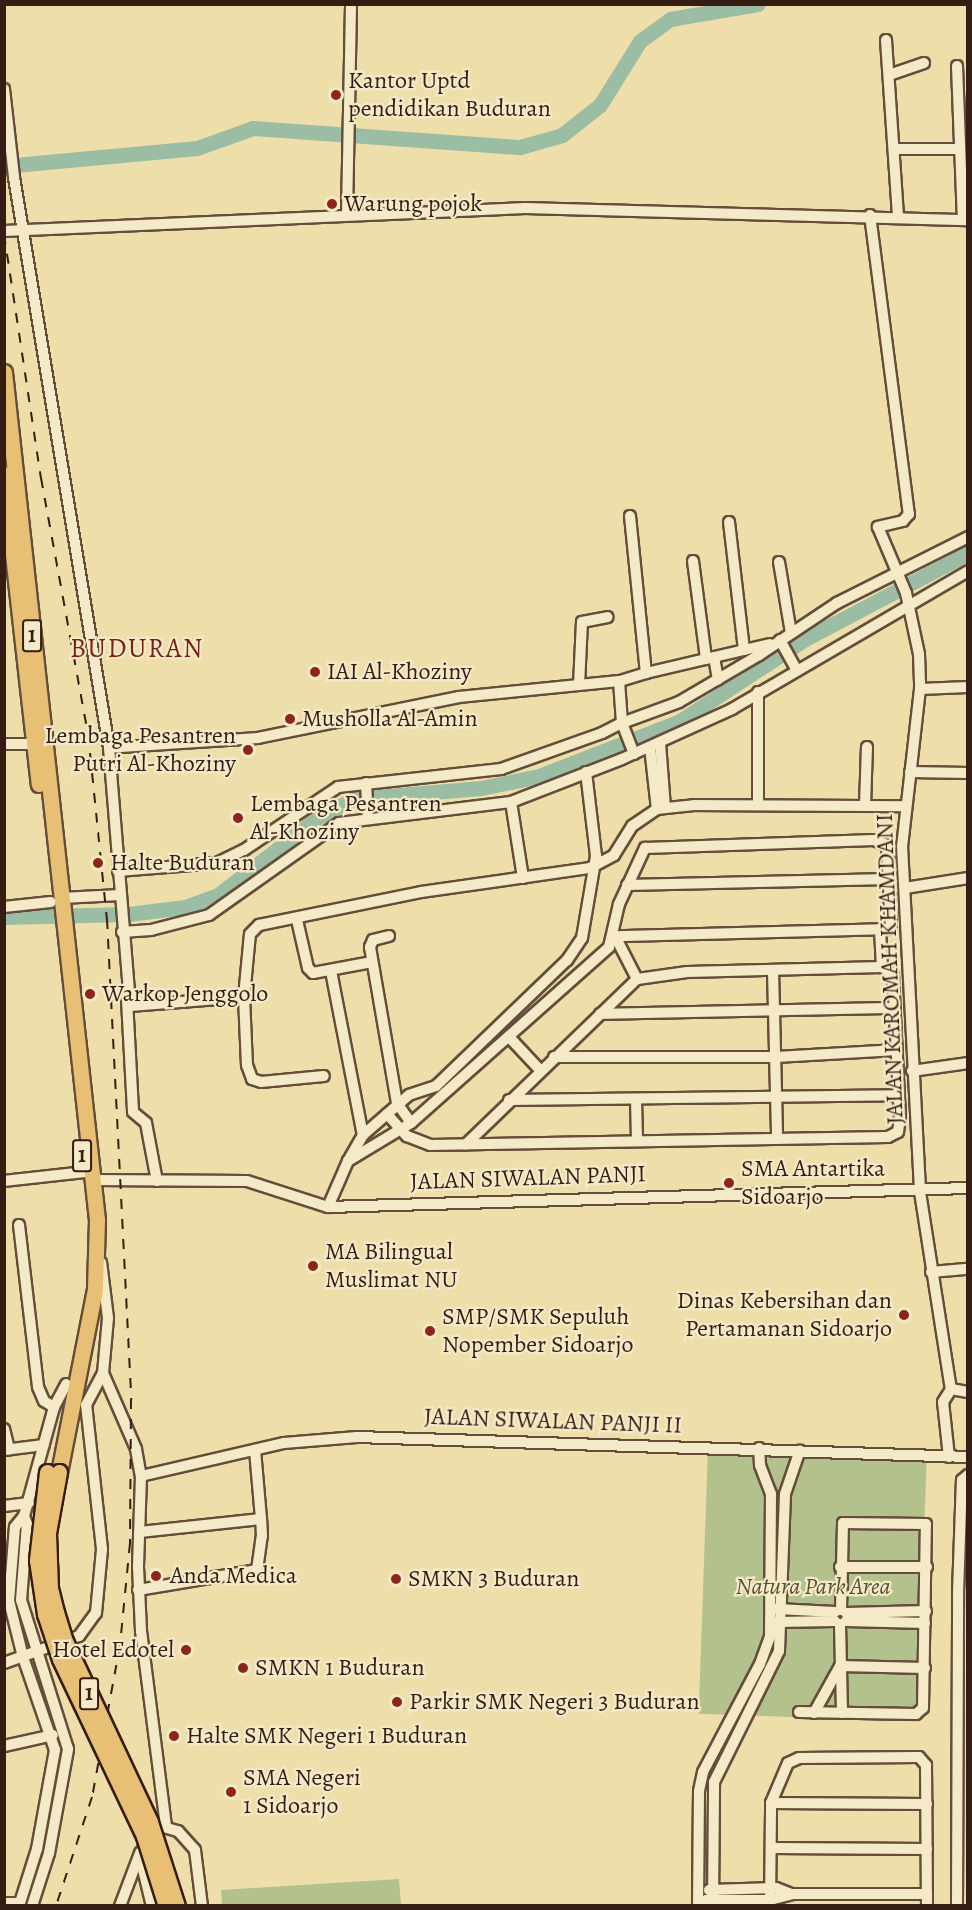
<!DOCTYPE html>
<style>
body{margin:0}
#map{position:relative;width:972px;height:1910px;overflow:hidden;background:#eedeaa;font-family:Alegreya,serif}
div>[style]{position:absolute}
[style*='--x']{left:calc(var(--x)*1px);top:calc(var(--y)*1px);width:calc(var(--w)*1px);rotate:calc(var(--a)*1deg)}
.green>*{inset:0;background:#b3c28d;transform-origin:0 0}
.river>*{height:15px;margin:-7.5px;padding:0 7.5px;transform-origin:7.5px;border-radius:7.5px;background:#9bbda3}
.roads{filter:drop-shadow(2px 0 #644d3a) drop-shadow(-2px 0 #644d3a) drop-shadow(0 2px #644d3a) drop-shadow(0 -2px #644d3a)}
.minor>*{height:10px;margin:-5px;padding:0 5px;transform-origin:5px;border-radius:5px;background:#f4eac8}
.highway>*{height:15px;margin:-7.5px;padding:0 7.5px;transform-origin:7.5px;border-radius:7.5px;background:#e7bf75}
.rail>*{height:2px;margin-top:-1px;transform-origin:0;background:repeating-linear-gradient(90deg,#361d14 0 10px,transparent 0 20px)}
.bridges{filter:drop-shadow(2px 0 #361d14) drop-shadow(-2px 0 #361d14) drop-shadow(0 2px #361d14) drop-shadow(0 -2px #361d14)}
.highway-bridge>*{height:15px;margin:-7.5px;padding:0 7.5px;transform-origin:7.5px;border-radius:7.5px;background:#e7bf75}
.dots>*{width:16px;height:16px;translate:-50% -50%;box-sizing:border-box;border:3px solid #f4eac8;border-radius:50%}
span{translate:-50% -50%;white-space:nowrap;text-align:center;line-height:1.15;-webkit-text-stroke:4.5px #f4eac8;paint-order:stroke}
.shield-label span{padding:2px 4px;background:#f4eac8;border:2px solid;border-radius:4px;-webkit-text-stroke-width:0}
.shield-label{font-size:22px;color:#361d14;font-weight:700}
.poi-label{font-size:24px;color:#361d14}
.left{translate:0 -50%;text-align:left}
.right{translate:-100% -50%;text-align:right}
.street-label{font-size:24px;color:#361d14}
.park-label{font-size:24px;color:#5c4f38;font-style:italic}
.quarter-label{font-size:27px;color:#7a1f14;letter-spacing:1.5px}
.frame{position:absolute;inset:0;border:6px solid #361d14;pointer-events:none}
</style>
<div id="map">
<div class="green">
<div style="left:708px;top:1447px;width:219px;height:267px;rotate:2deg"></div>
<div style="clip-path:polygon(399px 1879px,401px 1905px,222px 1905px,221px 1890px)"></div>
</div>
<div class="river">
<div style="--x:4;--y:166;--w:194;--a:-5.3"></div>
<div style="--x:197;--y:148;--w:59;--a:-19.7"></div>
<div style="--x:253;--y:128;--w:268;--a:4.1"></div>
<div style="--x:520;--y:147;--w:44;--a:-15.9"></div>
<div style="--x:562;--y:135;--w:48;--a:-38.3"></div>
<div style="--x:600;--y:105;--w:75;--a:-58"></div>
<div style="--x:640;--y:41;--w:37;--a:-36"></div>
<div style="--x:670;--y:19;--w:89;--a:-9.7"></div>
<div style="--x:4;--y:917;--w:124;--a:-1.4"></div>
<div style="--x:128;--y:914;--w:57;--a:-7"></div>
<div style="--x:185;--y:907;--w:35;--a:-20"></div>
<div style="--x:218;--y:895;--w:129;--a:-37.8"></div>
<div style="--x:320;--y:816;--w:38;--a:-27"></div>
<div style="--x:354;--y:799;--w:127;--a:-5"></div>
<div style="--x:481;--y:788;--w:59;--a:-11.7"></div>
<div style="--x:539;--y:776;--w:151;--a:-21.3"></div>
<div style="--x:680;--y:721;--w:149;--a:-33.3"></div>
<div style="--x:805;--y:639;--w:184;--a:-27.8"></div>
</div>
<div class="roads">
<div class="minor">
<div style="--x:886;--y:40;--w:175;--a:86.1"></div>
<div style="--x:957;--y:66;--w:154;--a:87.8"></div>
<div style="--x:889;--y:75;--w:37;--a:-19"></div>
<div style="--x:4;--y:89;--w:89;--a:83.5"></div>
<div style="--x:14;--y:177;--w:579;--a:80.55"></div>
<div style="--x:894;--y:149;--w:66;--a:0"></div>
<div style="--x:347;--y:214;--w:210;--a:-88.9"></div>
<div style="--x:870;--y:215;--w:302;--a:82.6"></div>
<div style="--x:909;--y:514;--w:9;--a:131"></div>
<div style="--x:903;--y:521;--w:26;--a:167"></div>
<div style="--x:878;--y:527;--w:72;--a:67"></div>
<div style="--x:906;--y:593;--w:62;--a:78"></div>
<div style="--x:919;--y:654;--w:35;--a:88"></div>
<div style="--x:920;--y:689;--w:158;--a:96.5"></div>
<div style="--x:902;--y:846;--w:346;--a:87"></div>
<div style="--x:920;--y:1192;--w:199;--a:81.1"></div>
<div style="--x:4;--y:231;--w:522;--a:-2.53"></div>
<div style="--x:525;--y:208;--w:443;--a:1.6"></div>
<div style="--x:630;--y:516;--w:158;--a:84.2"></div>
<div style="--x:646;--y:673;--w:28;--a:163"></div>
<div style="--x:619;--y:681;--w:161;--a:174.3"></div>
<div style="--x:459;--y:697;--w:205;--a:168.5"></div>
<div style="--x:258;--y:738;--w:149;--a:176.2"></div>
<div style="--x:109;--y:748;--w:259;--a:85.3"></div>
<div style="--x:130;--y:1006;--w:114;--a:-4.5"></div>
<div style="--x:244;--y:997;--w:63;--a:-84.6"></div>
<div style="--x:250;--y:934;--w:13;--a:-45"></div>
<div style="--x:259;--y:925;--w:165;--a:-11.5"></div>
<div style="--x:421;--y:892;--w:171;--a:-8.1"></div>
<div style="--x:590;--y:868;--w:27;--a:-28"></div>
<div style="--x:614;--y:855;--w:34;--a:-58"></div>
<div style="--x:632;--y:826;--w:30;--a:-34"></div>
<div style="--x:657;--y:809;--w:37;--a:-6"></div>
<div style="--x:694;--y:805;--w:211;--a:0.3"></div>
<div style="--x:729;--y:522;--w:129;--a:83.3"></div>
<div style="--x:693;--y:561;--w:99;--a:82.4"></div>
<div style="--x:779;--y:562;--w:72;--a:80.4"></div>
<div style="--x:780;--y:640;--w:33;--a:61"></div>
<div style="--x:714;--y:657;--w:23;--a:80"></div>
<div style="--x:646;--y:673;--w:127;--a:-13.2"></div>
<div style="--x:579;--y:685;--w:63;--a:-87.3"></div>
<div style="--x:582;--y:622;--w:26;--a:-11"></div>
<div style="--x:920;--y:689;--w:48;--a:-2.4"></div>
<div style="--x:660;--y:743;--w:65;--a:85.6"></div>
<div style="--x:4;--y:744;--w:31;--a:0"></div>
<div style="--x:650;--y:747;--w:62;--a:83.6"></div>
<div style="--x:634;--y:754;--w:33;--a:-111"></div>
<div style="--x:622;--y:723;--w:61;--a:-20.2"></div>
<div style="--x:679;--y:702;--w:93;--a:-30.4"></div>
<div style="--x:759;--y:655;--w:94;--a:-33.7"></div>
<div style="--x:837;--y:603;--w:147;--a:-26.7"></div>
<div style="--x:586;--y:772;--w:85;--a:83.2"></div>
<div style="--x:596;--y:856;--w:83;--a:99.7"></div>
<div style="--x:582;--y:938;--w:27;--a:124"></div>
<div style="--x:567;--y:960;--w:182;--a:136.1"></div>
<div style="--x:436;--y:1086;--w:28;--a:162"></div>
<div style="--x:409;--y:1095;--w:61;--a:139"></div>
<div style="--x:363;--y:1135;--w:30;--a:120"></div>
<div style="--x:348;--y:1161;--w:74;--a:-31.1"></div>
<div style="--x:411;--y:1123;--w:265;--a:-41.6"></div>
<div style="--x:609;--y:947;--w:44;--a:-76.9"></div>
<div style="--x:619;--y:904;--w:62;--a:-65.1"></div>
<div style="--x:645;--y:848;--w:229;--a:-2"></div>
<div style="--x:874;--y:840;--w:14;--a:21"></div>
<div style="--x:887;--y:845;--w:84;--a:87.3"></div>
<div style="--x:891;--y:929;--w:276;--a:178.5"></div>
<div style="--x:615;--y:936;--w:48;--a:62.9"></div>
<div style="--x:910;--y:772;--w:58;--a:1"></div>
<div style="--x:366;--y:783;--w:35;--a:87"></div>
<div style="--x:511;--y:802;--w:77;--a:81"></div>
<div style="--x:758;--y:805;--w:113;--a:-90"></div>
<div style="--x:865;--y:806;--w:59;--a:-88.1"></div>
<div style="--x:118;--y:871;--w:99;--a:-4.6"></div>
<div style="--x:217;--y:863;--w:30;--a:-26"></div>
<div style="--x:244;--y:850;--w:113;--a:-33.8"></div>
<div style="--x:338;--y:787;--w:164;--a:-6.3"></div>
<div style="--x:501;--y:769;--w:107;--a:-19.6"></div>
<div style="--x:602;--y:733;--w:22;--a:-27"></div>
<div style="--x:622;--y:723;--w:42;--a:-94.1"></div>
<div style="--x:627;--y:885;--w:262;--a:-1.3"></div>
<div style="--x:905;--y:888;--w:64;--a:-9"></div>
<div style="--x:61;--y:898;--w:59;--a:-2.9"></div>
<div style="--x:4;--y:907;--w:47;--a:-6.1"></div>
<div style="--x:297;--y:920;--w:49;--a:77.1"></div>
<div style="--x:308;--y:968;--w:7;--a:45"></div>
<div style="--x:313;--y:973;--w:60;--a:-10.6"></div>
<div style="--x:880;--y:929;--w:38;--a:87"></div>
<div style="--x:122;--y:932;--w:29;--a:-4"></div>
<div style="--x:151;--y:930;--w:60;--a:-14.5"></div>
<div style="--x:209;--y:915;--w:159;--a:-35.3"></div>
<div style="--x:339;--y:823;--w:173;--a:-7"></div>
<div style="--x:511;--y:802;--w:119;--a:-21.2"></div>
<div style="--x:622;--y:759;--w:121;--a:-24.4"></div>
<div style="--x:732;--y:709;--w:273;--a:-30.3"></div>
<div style="--x:389;--y:936;--w:16;--a:166"></div>
<div style="--x:373;--y:940;--w:8;--a:113"></div>
<div style="--x:370;--y:947;--w:158;--a:80.2"></div>
<div style="--x:397;--y:1103;--w:24;--a:55"></div>
<div style="--x:773;--y:970;--w:167;--a:88.6"></div>
<div style="--x:331;--y:971;--w:167;--a:79"></div>
<div style="--x:244;--y:997;--w:68;--a:87.5"></div>
<div style="--x:247;--y:1065;--w:15;--a:70"></div>
<div style="--x:252;--y:1079;--w:9;--a:18"></div>
<div style="--x:261;--y:1082;--w:63;--a:-5.4"></div>
<div style="--x:127;--y:1000;--w:112;--a:86.9"></div>
<div style="--x:133;--y:1112;--w:17;--a:40"></div>
<div style="--x:146;--y:1123;--w:59;--a:79.3"></div>
<div style="--x:600;--y:1014;--w:295;--a:-1.2"></div>
<div style="--x:510;--y:1038;--w:44;--a:46.8"></div>
<div style="--x:554;--y:1057;--w:222;--a:0"></div>
<div style="--x:776;--y:1057;--w:121;--a:-3.3"></div>
<div style="--x:912;--y:1071;--w:57;--a:-8.1"></div>
<div style="--x:636;--y:1099;--w:42;--a:88.6"></div>
<div style="--x:509;--y:1100;--w:390;--a:-0.7"></div>
<div style="--x:387;--y:1114;--w:30;--a:48"></div>
<div style="--x:407;--y:1136;--w:25;--a:21"></div>
<div style="--x:430;--y:1145;--w:458;--a:-1"></div>
<div style="--x:888;--y:1137;--w:11;--a:-27"></div>
<div style="--x:898;--y:1132;--w:14;--a:-82"></div>
<div style="--x:900;--y:1118;--w:143;--a:-92.8"></div>
<div style="--x:893;--y:975;--w:14;--a:-144"></div>
<div style="--x:882;--y:967;--w:195;--a:178.5"></div>
<div style="--x:687;--y:972;--w:50;--a:172"></div>
<div style="--x:637;--y:979;--w:238;--a:136"></div>
<div style="--x:94;--y:1180;--w:153;--a:0.4"></div>
<div style="--x:247;--y:1181;--w:85;--a:17.8"></div>
<div style="--x:328;--y:1207;--w:640;--a:-1.7"></div>
<div style="--x:4;--y:1181;--w:81;--a:-6.4"></div>
<div style="--x:328;--y:1207;--w:50;--a:-66.5"></div>
<div style="--x:19;--y:1225;--w:163;--a:83.3"></div>
<div style="--x:38;--y:1387;--w:15;--a:67"></div>
<div style="--x:44;--y:1401;--w:12;--a:31"></div>
<div style="--x:931;--y:1272;--w:37;--a:-5"></div>
<div style="--x:103;--y:1373;--w:83;--a:66.5"></div>
<div style="--x:136;--y:1449;--w:27;--a:80"></div>
<div style="--x:141;--y:1476;--w:91;--a:91.9"></div>
<div style="--x:138;--y:1567;--w:64;--a:87.3"></div>
<div style="--x:141;--y:1631;--w:197;--a:82.7"></div>
<div style="--x:951;--y:1389;--w:17;--a:10"></div>
<div style="--x:4;--y:1429;--w:21;--a:76"></div>
<div style="--x:4;--y:1450;--w:40;--a:-7.1"></div>
<div style="--x:255;--y:1450;--w:69;--a:85"></div>
<div style="--x:949;--y:1457;--w:55;--a:-96.2"></div>
<div style="--x:943;--y:1402;--w:15;--a:-58"></div>
<div style="--x:141;--y:1476;--w:147;--a:-13"></div>
<div style="--x:284;--y:1443;--w:73;--a:-4.7"></div>
<div style="--x:357;--y:1437;--w:611;--a:1.87"></div>
<div style="--x:4;--y:1506;--w:25;--a:-7"></div>
<div style="--x:840;--y:1567;--w:87;--a:0"></div>
<div style="--x:138;--y:1590;--w:121;--a:-9.5"></div>
<div style="--x:257;--y:1570;--w:34;--a:-82"></div>
<div style="--x:262;--y:1536;--w:17;--a:-93"></div>
<div style="--x:261;--y:1519;--w:122;--a:173.9"></div>
<div style="--x:777;--y:1609;--w:58;--a:3"></div>
<div style="--x:846;--y:1613;--w:80;--a:-1.4"></div>
<div style="--x:846;--y:1621;--w:79;--a:1.5"></div>
<div style="--x:777;--y:1622;--w:58;--a:-1"></div>
<div style="--x:840;--y:1624;--w:89;--a:88.7"></div>
<div style="--x:4;--y:1663;--w:80;--a:-19.8"></div>
<div style="--x:79;--y:1636;--w:29;--a:-54"></div>
<div style="--x:96;--y:1613;--w:64;--a:-84.6"></div>
<div style="--x:102;--y:1549;--w:145;--a:-96.3"></div>
<div style="--x:86;--y:1405;--w:36;--a:-62"></div>
<div style="--x:103;--y:1373;--w:55;--a:-84.8"></div>
<div style="--x:108;--y:1318;--w:56;--a:-97.1"></div>
<div style="--x:799;--y:1712;--w:117;--a:1"></div>
<div style="--x:916;--y:1714;--w:9;--a:-41"></div>
<div style="--x:923;--y:1708;--w:184;--a:-89.1"></div>
<div style="--x:926;--y:1524;--w:83;--a:-179.3"></div>
<div style="--x:843;--y:1523;--w:87;--a:91.3"></div>
<div style="--x:814;--y:1713;--w:54;--a:-61"></div>
<div style="--x:840;--y:1666;--w:85;--a:1.3"></div>
<div style="--x:4;--y:1746;--w:50;--a:-12.7"></div>
<div style="--x:771;--y:1803;--w:156;--a:0.4"></div>
<div style="--x:160;--y:1826;--w:19;--a:16"></div>
<div style="--x:178;--y:1831;--w:25;--a:48"></div>
<div style="--x:195;--y:1850;--w:56;--a:82.9"></div>
<div style="--x:145;--y:1839;--w:22;--a:100"></div>
<div style="--x:141;--y:1861;--w:46;--a:76.3"></div>
<div style="--x:771;--y:1848;--w:156;--a:0.4"></div>
<div style="--x:709;--y:1890;--w:67;--a:-1.7"></div>
<div style="--x:776;--y:1888;--w:17;--a:21"></div>
<div style="--x:706;--y:1900;--w:64;--a:0"></div>
<div style="--x:770;--y:1900;--w:23;--a:-15"></div>
<div style="--x:792;--y:1894;--w:135;--a:0"></div>
<div style="--x:4;--y:1903;--w:15;--a:0"></div>
<div style="--x:19;--y:1906;--w:60;--a:-72.5"></div>
<div style="--x:37;--y:1849;--w:101;--a:-79.7"></div>
<div style="--x:55;--y:1750;--w:98;--a:-109"></div>
<div style="--x:23;--y:1657;--w:58;--a:-104"></div>
<div style="--x:9;--y:1601;--w:74;--a:-85.4"></div>
<div style="--x:15;--y:1527;--w:14;--a:-51"></div>
<div style="--x:32;--y:1906;--w:56;--a:-72.2"></div>
<div style="--x:49;--y:1853;--w:106;--a:-79.6"></div>
<div style="--x:68;--y:1749;--w:156;--a:-107.5"></div>
<div style="--x:21;--y:1600;--w:76;--a:-85.5"></div>
<div style="--x:27;--y:1524;--w:9;--a:-111"></div>
<div style="--x:24;--y:1516;--w:113;--a:-74.6"></div>
<div style="--x:54;--y:1407;--w:26;--a:-62"></div>
<div style="--x:120;--y:1906;--w:57;--a:-69.3"></div>
<div style="--x:698;--y:1906;--w:115;--a:-89.5"></div>
<div style="--x:699;--y:1791;--w:19;--a:-78"></div>
<div style="--x:703;--y:1772;--w:122;--a:-62.2"></div>
<div style="--x:760;--y:1664;--w:29;--a:-70"></div>
<div style="--x:770;--y:1637;--w:143;--a:-89.6"></div>
<div style="--x:771;--y:1494;--w:31;--a:-111"></div>
<div style="--x:760;--y:1465;--w:17;--a:-93"></div>
<div style="--x:713;--y:1906;--w:124;--a:-89.5"></div>
<div style="--x:714;--y:1782;--w:146;--a:-63.6"></div>
<div style="--x:779;--y:1651;--w:157;--a:-87.8"></div>
<div style="--x:785;--y:1494;--w:46;--a:-71.2"></div>
<div style="--x:770;--y:1906;--w:103;--a:-89.4"></div>
<div style="--x:771;--y:1803;--w:43;--a:-67"></div>
<div style="--x:788;--y:1763;--w:12;--a:-24"></div>
<div style="--x:799;--y:1758;--w:120;--a:-0.5"></div>
<div style="--x:919;--y:1757;--w:11;--a:49"></div>
<div style="--x:926;--y:1765;--w:141;--a:89.6"></div>
<div style="--x:957;--y:1906;--w:313;--a:-89.8"></div>
<div style="--x:958;--y:1593;--w:113;--a:-88"></div>
<div style="--x:962;--y:1480;--w:8;--a:-40"></div>
</div>
<div class="highway">
<div style="--x:4;--y:372;--w:853;--a:83.74"></div>
<div style="--x:97;--y:1220;--w:69;--a:91.7"></div>
<div style="--x:95;--y:1289;--w:187;--a:101.1"></div>
<div style="--x:4;--y:474;--w:312;--a:83.6"></div>
</div>
</div>
<div class="rail">
<div style="--x:4;--y:234;--w:247;--a:81.4"></div>
<div style="--x:41;--y:478;--w:259;--a:79.6"></div>
<div style="--x:88;--y:733;--w:187;--a:84.2"></div>
<div style="--x:107;--y:919;--w:481;--a:87.1"></div>
<div style="--x:131;--y:1399;--w:144;--a:90.4"></div>
<div style="--x:130;--y:1543;--w:102;--a:95.6"></div>
<div style="--x:120;--y:1645;--w:155;--a:100.4"></div>
<div style="--x:92;--y:1797;--w:115;--a:108.3"></div>
</div>
<div class="bridges">
<div class="highway-bridge">
<div style="--x:47;--y:1472;--w:89;--a:96.5"></div>
<div style="--x:37;--y:1560;--w:55;--a:81.6"></div>
<div style="--x:45;--y:1614;--w:47;--a:71.6"></div>
<div style="--x:60;--y:1659;--w:196;--a:64.6"></div>
<div style="--x:144;--y:1836;--w:73;--a:72.6"></div>
<div style="--x:59;--y:1472;--w:62;--a:100.2"></div>
<div style="--x:48;--y:1533;--w:55;--a:87.9"></div>
<div style="--x:50;--y:1588;--w:25;--a:76"></div>
<div style="--x:56;--y:1612;--w:30;--a:73"></div>
<div style="--x:65;--y:1641;--w:200;--a:64.8"></div>
<div style="--x:150;--y:1822;--w:88;--a:72.2"></div>
</div>
</div>
<div class="dots">
<div style="left:336px;top:95px;background:#8f2418"></div>
<div style="left:332px;top:204px;background:#8f2418"></div>
<div style="left:315px;top:672px;background:#8f2418"></div>
<div style="left:290px;top:719px;background:#8f2418"></div>
<div style="left:248px;top:750px;background:#8f2418"></div>
<div style="left:238px;top:818px;background:#8f2418"></div>
<div style="left:98px;top:863px;background:#8f2418"></div>
<div style="left:90px;top:994px;background:#8f2418"></div>
<div style="left:729px;top:1183px;background:#8f2418"></div>
<div style="left:313px;top:1266px;background:#8f2418"></div>
<div style="left:904px;top:1315px;background:#8f2418"></div>
<div style="left:430px;top:1331px;background:#8f2418"></div>
<div style="left:156px;top:1576px;background:#8f2418"></div>
<div style="left:396px;top:1579px;background:#8f2418"></div>
<div style="left:186px;top:1650px;background:#8f2418"></div>
<div style="left:243px;top:1668px;background:#8f2418"></div>
<div style="left:397px;top:1702px;background:#8f2418"></div>
<div style="left:174px;top:1736px;background:#8f2418"></div>
<div style="left:231px;top:1792px;background:#8f2418"></div>
</div>
<div class="shield-label">
<span style="left:32px;top:636px">1</span>
<span style="left:82px;top:1156px">1</span>
<span style="left:89px;top:1694px">1</span>
</div>
<div class="poi-label">
<span class="left" style="left:348px;top:95px">Kantor Uptd<br>pendidikan Buduran</span>
<span class="left" style="left:344px;top:204px">Warung pojok</span>
<span class="left" style="left:327px;top:672px">IAI Al-Khoziny</span>
<span class="left" style="left:302px;top:719px">Musholla Al-Amin</span>
<span class="right" style="left:236px;top:750px">Lembaga Pesantren<br>Putri Al-Khoziny</span>
<span class="left" style="left:250px;top:818px">Lembaga Pesantren<br>Al-Khoziny</span>
<span class="left" style="left:110px;top:863px">Halte Buduran</span>
<span class="left" style="left:102px;top:994px">Warkop Jenggolo</span>
<span class="left" style="left:741px;top:1183px">SMA Antartika<br>Sidoarjo</span>
<span class="left" style="left:325px;top:1266px">MA Bilingual<br>Muslimat NU</span>
<span class="right" style="left:892px;top:1315px">Dinas Kebersihan dan<br>Pertamanan Sidoarjo</span>
<span class="left" style="left:442px;top:1331px">SMP/SMK Sepuluh<br>Nopember Sidoarjo</span>
<span class="left" style="left:170px;top:1576px">Anda Medica</span>
<span class="left" style="left:408px;top:1579px">SMKN 3 Buduran</span>
<span class="right" style="left:174px;top:1650px">Hotel Edotel</span>
<span class="left" style="left:255px;top:1668px">SMKN 1 Buduran</span>
<span class="left" style="left:409px;top:1702px">Parkir SMK Negeri 3 Buduran</span>
<span class="left" style="left:186px;top:1736px">Halte SMK Negeri 1 Buduran</span>
<span class="left" style="left:243px;top:1792px">SMA Negeri<br>1 Sidoarjo</span>
</div>
<div class="street-label">
<span style="left:890px;top:969px;rotate:-92deg">JALAN KAROMAH KHAMDANI</span>
<span style="left:528px;top:1178px;rotate:-2deg">JALAN SIWALAN PANJI</span>
<span style="left:553px;top:1421px;rotate:2deg">JALAN SIWALAN PANJI II</span>
</div>
<div class="park-label">
<span style="left:813px;top:1587px">Natura Park Area</span>
</div>
<div class="quarter-label">
<span style="left:137px;top:649px">BUDURAN</span>
</div>
<div class="frame"></div>
</div>
